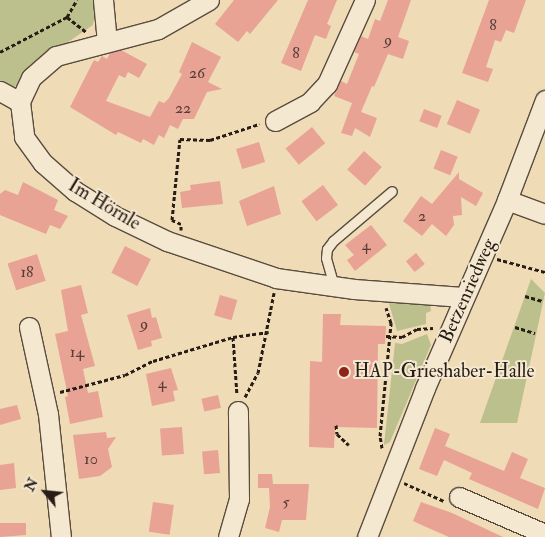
<!DOCTYPE html>
<meta charset="utf-8">
<style>
body{margin:0}
#map{position:relative;width:545px;height:537px;overflow:hidden;background:#efdbb6;font-family:"IM FELL Double Pica",serif}
div>[style]{position:absolute}
[style*='--x']{left:calc(var(--x)*1px);top:calc(var(--y)*1px);width:calc(var(--w)*1px);rotate:calc(var(--a)*1deg)}
.green>*{inset:0;background:#bbc08c}
.building>*{inset:0;background:#e8a395;transform-origin:0 0}
.path>*{height:3px;margin-top:-1.5px;transform-origin:0;background:repeating-linear-gradient(90deg,#271d16 0 4px,transparent 0 6.5px)}
.roads{filter:drop-shadow(1px 0 #594c3e) drop-shadow(-1px 0 #594c3e) drop-shadow(0 1px #594c3e) drop-shadow(0 -1px #594c3e)}
.lane>*{height:9px;margin:-4.5px;padding:0 4.5px;transform-origin:4.5px;border-radius:4.5px;background:#f5e8d0}
.street>*{height:19px;margin:-9.5px;padding:0 9.5px;transform-origin:9.5px;border-radius:9.5px;background:#f5e8d0}
.dots>*{width:14px;height:14px;translate:-50% -50%;box-sizing:border-box;border:2px solid #f5e8d0;border-radius:50%}
span{translate:-50% -50%;white-space:nowrap;text-align:center;line-height:1.15;-webkit-text-stroke:4px #f5e8d0;paint-order:stroke}
.number-label{font-size:16px;color:#573e36}
.number-label span{-webkit-text-stroke-width:0}
.street-label{font-size:19px;color:#271d16}
.poi-label{font-size:19px;color:#271d16}
.left{translate:0 -50%;text-align:left}
.north{position:absolute;left:20px;top:467px;width:50px;height:50px;-webkit-text-stroke:4px #f5e8d0;paint-order:stroke;rotate:298deg;font-size:14px;font-weight:700;line-height:20px;text-align:center;color:#271d16}
.north::after{content:'';display:block;margin:auto;width:18px;height:22px;background:#271d16;clip-path:polygon(50% 0,100% 100%,50% 72%,0 100%)}
</style>
<div id="map">
<div class="green">
<div style="clip-path:polygon(0 0,97px 0,93px 25px,55px 51px,12px 89px,0 85px)"></div>
<div style="clip-path:polygon(531px 279px,545px 293px,517px 423px,480px 423px)"></div>
<div style="clip-path:polygon(388px 300px,430px 303px,431px 311px,426px 313px,426px 324px,397px 331px)"></div>
<div style="clip-path:polygon(427px 334px,431px 345px,390px 442px,384px 445px,395px 343px,402px 344px)"></div>
</div>
<div class="building">
<div style="clip-path:polygon(234px 0,278px 0,250px 34px,247px 31px,238px 42px,215px 24px)"></div>
<div style="clip-path:polygon(308px 0,337px 0,327px 24px,331px 26px,326px 39px,315px 35px,301px 71px,281px 63px)"></div>
<div style="clip-path:polygon(388px 0,411px 0,398px 37px,409px 41px,403px 59px,388px 54px,374px 87px,372px 86px,361px 112px,377px 118px,370px 137px,355px 128px,352px 136px,341px 133px,352px 103px,334px 96px,341px 81px,347px 84px,359px 54px,354px 52px,361px 36px,368px 39px,375px 19px,380px 21px)"></div>
<div style="clip-path:polygon(489px 0,526px 0,514px 33px,506px 30px,501px 42px,495px 40px,486px 67px,493px 69px,488px 82px,462px 73px)"></div>
<div style="clip-path:polygon(192px 42px,221px 57px,208px 82px,222px 89px,207px 92px,194px 119px,183px 119px,178px 129px,170px 125px,164px 138px,159px 135px,154px 145px,143px 139px,141px 143px,118px 132px,116px 135px,70px 107px,94px 60px,98px 62px,102px 56px,107px 59px,110px 53px,121px 50px,147px 64px,139px 78px,128px 72px,125px 78px,119px 75px,106px 101px,150px 117px,159px 101px,164px 103px,169px 98px,182px 74px,179px 72px)"></div>
<div style="left:457px;top:100px;width:25px;height:26px;rotate:23deg"></div>
<div style="left:424px;top:109px;width:19px;height:13px;rotate:21deg"></div>
<div style="left:312px;top:127px;width:21px;height:34px;rotate:51deg"></div>
<div style="left:259px;top:142px;width:21px;height:24px;rotate:73deg"></div>
<div style="left:441px;top:150px;width:18px;height:20px;rotate:22deg"></div>
<div style="left:364px;top:151px;width:24px;height:25px;rotate:42deg"></div>
<div style="clip-path:polygon(459px 172px,459px 179px,483px 193px,476px 206px,461px 197px,462px 215px,453px 216px,454px 225px,446px 236px,432px 224px,422px 236px,403px 221px,421px 196px,432px 204px)"></div>
<div style="clip-path:polygon(220px 181px,223px 204px,182px 208px,180px 192px,191px 190px,190px 185px)"></div>
<div style="clip-path:polygon(23px 182px,58px 200px,54px 210px,68px 216px,60px 229px,50px 225px,46px 234px,0 215px,0 194px,5px 190px,18px 195px)"></div>
<div style="left:323px;top:185px;width:25px;height:27px;rotate:53deg"></div>
<div style="clip-path:polygon(274px 186px,281px 214px,247px 226px,239px 201px)"></div>
<div style="clip-path:polygon(371px 225px,387px 245px,355px 271px,347px 260px,354px 255px,345px 245px)"></div>
<div style="left:125px;top:246px;width:29px;height:30px;rotate:27deg"></div>
<div style="left:416px;top:253px;width:14px;height:13px;rotate:51deg"></div>
<div style="left:37px;top:254px;width:28px;height:31px;rotate:72deg"></div>
<div style="clip-path:polygon(81px 285px,88px 313px,81px 315px,95px 366px,83px 369px,88px 393px,98px 391px,103px 417px,70px 424px,65px 397px,68px 396px,55px 334px,68px 331px,61px 290px)"></div>
<div style="left:220px;top:295px;width:18px;height:21px;rotate:16deg"></div>
<div style="clip-path:polygon(150px 308px,152px 318px,156px 317px,162px 338px,151px 341px,152px 346px,138px 350px,127px 315px)"></div>
<div style="clip-path:polygon(323px 314px,341px 314px,340px 325px,386px 326px,385px 344px,378px 344px,377px 428px,335px 427px,334px 448px,309px 447px,310px 361px,322px 362px)"></div>
<div style="clip-path:polygon(171px 368px,178px 390px,173px 391px,175px 401px,152px 406px,146px 374px)"></div>
<div style="left:218px;top:395px;width:13px;height:17px;rotate:77deg"></div>
<div style="clip-path:polygon(17px 405px,21px 419px,0 425px,0 409px)"></div>
<div style="left:182px;top:427px;width:27px;height:22px;rotate:86deg"></div>
<div style="clip-path:polygon(435px 428px,450px 434px,445px 446px,504px 471px,512px 452px,528px 459px,520px 478px,545px 488px,538px 509px,469px 479px,472px 473px,444px 460px,437px 476px,419px 469px)"></div>
<div style="clip-path:polygon(106px 432px,107px 438px,116px 437px,108px 449px,112px 467px,100px 476px,79px 479px,73px 435px)"></div>
<div style="left:218px;top:450px;width:23px;height:16px;rotate:85deg"></div>
<div style="clip-path:polygon(14px 463px,16px 488px,0 490px,0 465px)"></div>
<div style="clip-path:polygon(258px 474px,272px 474px,273px 484px,309px 484px,306px 520px,282px 520px,279px 532px,265px 528px,270px 507px,269px 488px,258px 488px)"></div>
<div style="left:153px;top:502px;width:21px;height:30px;rotate:8deg"></div>
<div style="clip-path:polygon(421px 502px,452px 513px,503px 537px,449px 537px,426px 527px,413px 521px)"></div>
<div style="clip-path:polygon(0 523px,26px 523px,26px 535px,0 537px)"></div>
</div>
<div class="path">
<div style="--x:67;--y:17;--w:24;--a:38"></div>
<div style="--x:0;--y:52;--w:76;--a:-27.6"></div>
<div style="--x:67;--y:17;--w:20;--a:-60"></div>
<div style="--x:181;--y:230;--w:6;--a:-90"></div>
<div style="--x:181;--y:224;--w:10;--a:-156"></div>
<div style="--x:172;--y:220;--w:81;--a:-84.4"></div>
<div style="--x:180;--y:139;--w:30;--a:2"></div>
<div style="--x:210;--y:140;--w:52;--a:-18.1"></div>
<div style="--x:497;--y:259;--w:50;--a:15.2"></div>
<div style="--x:525;--y:296;--w:19;--a:16"></div>
<div style="--x:515;--y:327;--w:21;--a:17"></div>
<div style="--x:386;--y:336;--w:16;--a:4"></div>
<div style="--x:402;--y:337;--w:17;--a:-28"></div>
<div style="--x:417;--y:329;--w:16;--a:-4"></div>
<div style="--x:233;--y:337;--w:58;--a:86.1"></div>
<div style="--x:60;--y:392;--w:67;--a:-14.7"></div>
<div style="--x:125;--y:375;--w:31;--a:-27"></div>
<div style="--x:153;--y:361;--w:84;--a:-16.7"></div>
<div style="--x:233;--y:337;--w:36;--a:-8"></div>
<div style="--x:245;--y:397;--w:27;--a:-62"></div>
<div style="--x:258;--y:373;--w:82;--a:-78.7"></div>
<div style="--x:336;--y:425;--w:9;--a:84"></div>
<div style="--x:337;--y:434;--w:16;--a:43"></div>
<div style="--x:382;--y:448;--w:12;--a:-99"></div>
<div style="--x:380;--y:436;--w:114;--a:-84.4"></div>
<div style="--x:391;--y:323;--w:16;--a:-108"></div>
<div style="--x:404;--y:483;--w:44;--a:24.2"></div>
</div>
<div class="roads">
<div class="lane">
<div style="--x:334;--y:286;--w:29;--a:-106"></div>
<div style="--x:326;--y:258;--w:9;--a:-84"></div>
<div style="--x:327;--y:249;--w:10;--a:-53"></div>
<div style="--x:333;--y:241;--w:77;--a:-40.3"></div>
</div>
<div class="street">
<div style="--x:103;--y:0;--w:42;--a:84.6"></div>
<div style="--x:209;--y:0;--w:59;--a:150.4"></div>
<div style="--x:158;--y:29;--w:106;--a:165.2"></div>
<div style="--x:56;--y:56;--w:33;--a:139"></div>
<div style="--x:31;--y:78;--w:26;--a:115"></div>
<div style="--x:20;--y:102;--w:35;--a:83"></div>
<div style="--x:24;--y:137;--w:32;--a:54"></div>
<div style="--x:43;--y:163;--w:43;--a:41.2"></div>
<div style="--x:75;--y:191;--w:47;--a:32"></div>
<div style="--x:115;--y:216;--w:58;--a:25.7"></div>
<div style="--x:167;--y:241;--w:115;--a:18.7"></div>
<div style="--x:276;--y:278;--w:79;--a:8"></div>
<div style="--x:354;--y:289;--w:109;--a:4.2"></div>
<div style="--x:0;--y:91;--w:23;--a:29"></div>
<div style="--x:275;--y:121;--w:40;--a:-28"></div>
<div style="--x:310;--y:102;--w:25;--a:-47"></div>
<div style="--x:327;--y:84;--w:92;--a:-65.7"></div>
<div style="--x:507;--y:200;--w:40;--a:20.2"></div>
<div style="--x:29;--y:327;--w:89;--a:77.7"></div>
<div style="--x:48;--y:414;--w:124;--a:84"></div>
<div style="--x:459;--y:497;--w:94;--a:23.3"></div>
<div style="--x:228;--y:537;--w:40;--a:-74"></div>
<div style="--x:239;--y:499;--w:88;--a:-90.7"></div>
<div style="--x:367;--y:537;--w:160;--a:-68.7"></div>
<div style="--x:425;--y:388;--w:205;--a:-66.4"></div>
<div style="--x:507;--y:200;--w:107;--a:-69.2"></div>
</div>
</div>
<div class="dots">
<div style="left:344px;top:372px;background:#8f2418"></div>
</div>
<div class="number-label">
<span style="left:493px;top:25px">8</span>
<span style="left:388px;top:40px">9</span>
<span style="left:296px;top:53px">8</span>
<span style="left:197px;top:73px">26</span>
<span style="left:183px;top:108px">22</span>
<span style="left:422px;top:216px">2</span>
<span style="left:366px;top:245px">4</span>
<span style="left:27px;top:272px">18</span>
<span style="left:144px;top:324px">9</span>
<span style="left:77px;top:352px">14</span>
<span style="left:162px;top:383px">4</span>
<span style="left:91px;top:459px">10</span>
<span style="left:286px;top:502px">5</span>
</div>
<div class="street-label">
<span style="left:104px;top:205px;rotate:31deg">Im Hörnle</span>
<span style="left:468px;top:291px;rotate:-66deg">Betzenriedweg</span>
</div>
<div class="poi-label">
<span class="left" style="left:354px;top:372px">HAP-Grieshaber-Halle</span>
</div>
<div class="north">N</div>
</div>
